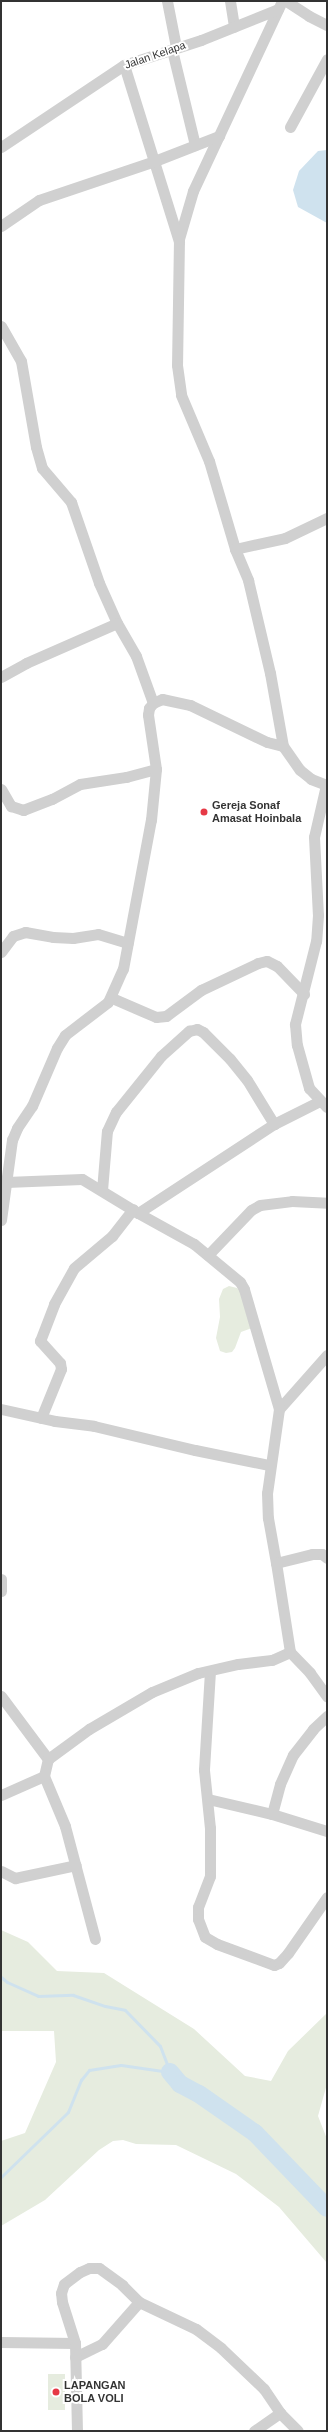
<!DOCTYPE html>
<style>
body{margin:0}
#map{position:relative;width:328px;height:2432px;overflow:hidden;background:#fff;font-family:Arial,sans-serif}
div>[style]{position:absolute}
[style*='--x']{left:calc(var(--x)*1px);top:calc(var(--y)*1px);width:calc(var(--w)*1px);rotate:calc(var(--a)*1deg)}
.green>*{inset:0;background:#e6ecdf;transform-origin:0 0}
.water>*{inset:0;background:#cfe2ee}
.stream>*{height:3px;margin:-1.5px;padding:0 1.5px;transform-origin:1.5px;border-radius:1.5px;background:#cfe2ee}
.river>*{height:18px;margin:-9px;padding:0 9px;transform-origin:9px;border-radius:9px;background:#cfe2ee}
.minor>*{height:11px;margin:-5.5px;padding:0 5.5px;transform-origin:5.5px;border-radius:5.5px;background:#d0d0d0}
.dots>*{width:11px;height:11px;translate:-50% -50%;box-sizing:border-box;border:2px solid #fff;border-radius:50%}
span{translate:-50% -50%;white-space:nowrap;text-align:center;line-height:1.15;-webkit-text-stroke:4px #fff;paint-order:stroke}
.street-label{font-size:11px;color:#333}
.poi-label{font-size:11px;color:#333;font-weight:700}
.left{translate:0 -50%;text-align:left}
.frame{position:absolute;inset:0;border:2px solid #333;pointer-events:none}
</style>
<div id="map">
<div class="green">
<div style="clip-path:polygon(229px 1286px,237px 1288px,241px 1292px,252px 1328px,241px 1332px,235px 1348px,232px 1352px,226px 1353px,220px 1351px,216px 1338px,220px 1317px,219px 1299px,223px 1289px)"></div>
<div style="clip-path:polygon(1px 1930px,28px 1942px,57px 1971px,104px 1973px,194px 2029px,245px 2076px,271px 2081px,288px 2051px,327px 2013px,327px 2084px,318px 2116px,327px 2139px,327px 2263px,279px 2207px,236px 2174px,176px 2145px,136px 2144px,123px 2140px,113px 2141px,99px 2150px,45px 2200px,1px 2226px,1px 2141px,25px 2133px,56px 2062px,54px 2031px,1px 2031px)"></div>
<div style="left:48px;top:2374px;width:17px;height:36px"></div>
</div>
<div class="water">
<div style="clip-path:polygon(327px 150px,327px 223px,298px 207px,293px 190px,299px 171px,318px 151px)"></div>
</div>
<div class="stream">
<div style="--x:1;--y:1977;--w:8;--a:40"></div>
<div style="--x:7;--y:1982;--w:34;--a:24"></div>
<div style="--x:38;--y:1996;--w:35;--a:-2"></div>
<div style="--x:73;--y:1995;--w:34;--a:19"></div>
<div style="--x:105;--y:2006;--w:20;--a:11"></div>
<div style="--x:125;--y:2010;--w:50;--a:45.8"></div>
<div style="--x:160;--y:2046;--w:28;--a:69"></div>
<div style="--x:1;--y:2177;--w:93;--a:-44.1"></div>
<div style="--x:68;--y:2112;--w:35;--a:-68"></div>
<div style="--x:81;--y:2080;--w:13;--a:-51"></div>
<div style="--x:89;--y:2070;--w:32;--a:-9"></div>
<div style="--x:121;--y:2065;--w:49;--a:8.1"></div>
</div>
<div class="river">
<div style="--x:170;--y:2072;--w:16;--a:50"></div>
<div style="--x:180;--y:2084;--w:21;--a:28"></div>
<div style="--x:199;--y:2094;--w:68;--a:34.9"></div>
<div style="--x:255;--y:2133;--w:104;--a:46.2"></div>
</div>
<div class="minor">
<div style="--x:167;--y:1;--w:47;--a:78.9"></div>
<div style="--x:230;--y:1;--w:26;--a:81"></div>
<div style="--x:282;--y:1;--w:210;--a:115.1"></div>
<div style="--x:193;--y:191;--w:50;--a:106.3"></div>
<div style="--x:179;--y:239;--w:126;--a:90.9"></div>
<div style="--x:177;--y:365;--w:30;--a:82"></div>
<div style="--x:181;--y:395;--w:72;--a:67"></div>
<div style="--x:209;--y:461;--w:92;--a:73.5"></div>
<div style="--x:235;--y:549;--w:34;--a:67"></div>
<div style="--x:248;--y:580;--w:96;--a:76.7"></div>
<div style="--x:270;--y:673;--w:74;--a:79.9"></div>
<div style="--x:283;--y:746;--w:29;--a:55"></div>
<div style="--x:300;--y:770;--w:14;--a:39"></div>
<div style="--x:311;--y:779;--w:17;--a:21"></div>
<div style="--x:286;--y:1;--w:27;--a:33"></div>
<div style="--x:309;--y:16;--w:20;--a:27"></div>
<div style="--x:172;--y:50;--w:98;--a:76.4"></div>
<div style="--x:124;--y:65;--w:185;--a:72.7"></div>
<div style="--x:290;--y:127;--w:77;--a:-61.4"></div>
<div style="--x:1;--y:147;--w:148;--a:-33.7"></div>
<div style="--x:124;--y:65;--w:81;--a:-18"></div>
<div style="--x:201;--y:40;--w:83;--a:-21.9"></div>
<div style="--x:1;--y:226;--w:46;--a:-34.4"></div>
<div style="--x:39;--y:200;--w:119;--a:-18.6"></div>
<div style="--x:152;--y:162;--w:72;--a:-21.2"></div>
<div style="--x:1;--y:326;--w:40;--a:60.3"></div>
<div style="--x:21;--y:361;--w:87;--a:80.1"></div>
<div style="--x:36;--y:447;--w:22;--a:74"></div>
<div style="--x:42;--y:468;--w:45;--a:49.5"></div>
<div style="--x:71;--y:502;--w:86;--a:70.9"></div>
<div style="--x:99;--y:583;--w:44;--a:65.8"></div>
<div style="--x:117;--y:623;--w:38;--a:60"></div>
<div style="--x:136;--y:656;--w:50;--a:70.1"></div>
<div style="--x:235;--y:549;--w:51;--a:-12.4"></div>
<div style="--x:285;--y:538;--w:47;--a:-25.5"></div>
<div style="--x:1;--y:677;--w:29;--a:-29"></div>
<div style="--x:26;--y:663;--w:99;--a:-23.7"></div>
<div style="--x:326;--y:785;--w:53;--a:103"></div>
<div style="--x:314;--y:837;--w:78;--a:87.1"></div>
<div style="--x:318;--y:915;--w:26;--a:94"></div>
<div style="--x:316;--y:941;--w:86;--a:104.2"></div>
<div style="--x:295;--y:1024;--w:21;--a:85"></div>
<div style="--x:297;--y:1045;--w:45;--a:74.4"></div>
<div style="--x:309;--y:1088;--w:26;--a:47"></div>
<div style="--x:1;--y:789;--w:20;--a:60"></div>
<div style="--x:11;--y:806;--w:13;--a:18"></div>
<div style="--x:23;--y:810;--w:31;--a:-21"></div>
<div style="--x:52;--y:799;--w:32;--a:-28"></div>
<div style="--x:80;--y:784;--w:47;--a:-8.7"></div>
<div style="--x:126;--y:777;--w:31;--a:-15"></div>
<div style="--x:1;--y:952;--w:20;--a:-53"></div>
<div style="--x:13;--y:936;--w:13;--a:-18"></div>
<div style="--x:25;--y:932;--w:28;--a:10"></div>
<div style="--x:53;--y:937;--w:20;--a:3"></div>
<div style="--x:73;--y:938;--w:25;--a:-9"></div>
<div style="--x:98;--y:934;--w:31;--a:17"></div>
<div style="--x:112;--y:998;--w:48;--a:23.4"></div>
<div style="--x:156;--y:1017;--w:10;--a:-6"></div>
<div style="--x:166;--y:1016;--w:44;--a:-36.6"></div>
<div style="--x:201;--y:990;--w:63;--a:-25.3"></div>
<div style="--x:258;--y:963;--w:9;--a:-13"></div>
<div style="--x:267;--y:961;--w:11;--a:27"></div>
<div style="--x:277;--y:966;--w:39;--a:46"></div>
<div style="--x:6;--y:1182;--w:76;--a:-2.3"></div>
<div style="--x:82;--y:1179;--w:66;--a:31.3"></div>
<div style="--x:102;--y:1190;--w:59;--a:-85.2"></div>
<div style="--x:107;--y:1131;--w:21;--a:-65"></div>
<div style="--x:116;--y:1112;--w:72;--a:-51.2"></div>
<div style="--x:161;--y:1056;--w:38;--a:-42"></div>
<div style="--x:189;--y:1031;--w:8;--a:-14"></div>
<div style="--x:197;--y:1029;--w:7;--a:27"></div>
<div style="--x:203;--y:1032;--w:38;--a:45"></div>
<div style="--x:230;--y:1059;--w:27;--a:51"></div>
<div style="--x:247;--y:1080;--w:52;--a:58.5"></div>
<div style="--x:1;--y:1220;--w:81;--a:-82.2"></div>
<div style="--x:12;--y:1140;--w:13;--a:-67"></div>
<div style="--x:17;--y:1128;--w:27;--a:-56"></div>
<div style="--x:32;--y:1106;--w:63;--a:-66.7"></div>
<div style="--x:57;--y:1048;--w:15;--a:-58"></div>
<div style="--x:65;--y:1035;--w:54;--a:-37.5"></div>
<div style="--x:108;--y:1002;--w:36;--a:-66"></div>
<div style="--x:123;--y:969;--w:152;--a:-79.4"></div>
<div style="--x:151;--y:820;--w:51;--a:-84.4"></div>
<div style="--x:156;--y:769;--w:55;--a:-98.4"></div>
<div style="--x:148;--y:715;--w:7;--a:-82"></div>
<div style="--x:149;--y:708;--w:6;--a:-51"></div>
<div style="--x:153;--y:703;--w:10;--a:-24"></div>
<div style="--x:162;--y:699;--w:29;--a:12"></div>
<div style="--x:190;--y:705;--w:85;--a:25.7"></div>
<div style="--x:267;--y:742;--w:16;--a:14"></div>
<div style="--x:208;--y:1255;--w:62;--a:-46.3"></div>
<div style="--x:251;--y:1210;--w:10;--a:-29"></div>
<div style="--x:260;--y:1205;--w:32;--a:-7"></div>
<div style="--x:292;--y:1201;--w:35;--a:3"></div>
<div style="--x:327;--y:1355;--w:72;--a:131.6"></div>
<div style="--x:279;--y:1409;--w:85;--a:98.1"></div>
<div style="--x:267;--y:1493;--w:25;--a:88"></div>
<div style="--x:268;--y:1518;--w:46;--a:79.9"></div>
<div style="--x:276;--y:1563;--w:37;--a:-14"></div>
<div style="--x:312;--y:1554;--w:10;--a:0"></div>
<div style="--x:322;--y:1554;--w:6;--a:39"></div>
<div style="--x:1;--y:1409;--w:55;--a:12.5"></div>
<div style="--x:55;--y:1421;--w:39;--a:7"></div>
<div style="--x:94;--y:1426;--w:104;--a:13.4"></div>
<div style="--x:195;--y:1450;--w:76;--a:11.5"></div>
<div style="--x:279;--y:1409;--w:125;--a:-106.3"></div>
<div style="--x:244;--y:1289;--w:8;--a:-120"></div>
<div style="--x:240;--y:1282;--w:60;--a:-140.4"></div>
<div style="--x:194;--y:1244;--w:64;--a:-151"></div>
<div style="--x:138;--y:1213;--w:163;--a:-33.2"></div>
<div style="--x:274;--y:1124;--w:51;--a:-26.6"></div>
<div style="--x:41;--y:1418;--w:53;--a:-67.8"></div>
<div style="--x:61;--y:1369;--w:6;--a:-99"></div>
<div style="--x:60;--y:1363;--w:30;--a:-132"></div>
<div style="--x:40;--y:1341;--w:40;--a:-69"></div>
<div style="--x:54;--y:1304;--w:41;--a:-60.9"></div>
<div style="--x:74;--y:1268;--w:50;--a:-40.1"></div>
<div style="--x:112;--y:1236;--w:34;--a:-52"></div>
<div style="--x:1;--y:1579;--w:12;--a:90"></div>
<div style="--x:290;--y:1652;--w:29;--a:46"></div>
<div style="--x:310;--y:1673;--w:29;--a:54"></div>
<div style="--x:210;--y:1671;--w:99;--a:93.5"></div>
<div style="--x:204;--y:1770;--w:58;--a:84.1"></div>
<div style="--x:210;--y:1828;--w:48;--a:90"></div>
<div style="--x:210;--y:1876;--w:33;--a:111"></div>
<div style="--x:198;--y:1907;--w:12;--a:90"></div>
<div style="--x:198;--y:1919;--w:19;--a:69"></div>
<div style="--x:205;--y:1937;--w:14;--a:30"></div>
<div style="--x:217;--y:1944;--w:61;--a:20.2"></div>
<div style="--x:274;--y:1965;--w:5;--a:-22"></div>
<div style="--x:279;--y:1963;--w:13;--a:-48"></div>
<div style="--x:288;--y:1953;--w:68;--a:-55.1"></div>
<div style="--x:1;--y:1696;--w:79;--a:53.3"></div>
<div style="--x:1;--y:1795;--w:47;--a:-23.8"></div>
<div style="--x:208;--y:1799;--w:66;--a:13.2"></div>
<div style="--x:272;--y:1814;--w:58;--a:17.2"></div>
<div style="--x:272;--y:1814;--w:31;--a:-75"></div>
<div style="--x:280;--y:1784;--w:32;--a:-66"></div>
<div style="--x:293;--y:1755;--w:33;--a:-52"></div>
<div style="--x:313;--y:1729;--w:19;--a:-43"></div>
<div style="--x:1;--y:1871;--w:16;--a:27"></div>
<div style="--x:15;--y:1878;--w:62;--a:-12"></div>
<div style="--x:95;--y:1939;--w:117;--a:-104.9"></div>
<div style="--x:65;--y:1826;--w:54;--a:-112.8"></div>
<div style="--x:44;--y:1776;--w:17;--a:-77"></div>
<div style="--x:48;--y:1759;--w:51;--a:-36.2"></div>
<div style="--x:89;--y:1729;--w:73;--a:-30.4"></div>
<div style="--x:152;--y:1692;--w:50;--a:-22.4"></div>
<div style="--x:198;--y:1673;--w:41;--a:-12.7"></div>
<div style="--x:238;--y:1664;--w:34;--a:-7"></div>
<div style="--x:272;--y:1660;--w:20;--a:-24"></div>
<div style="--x:290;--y:1652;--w:90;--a:-98.9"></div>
<div style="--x:1;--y:2342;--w:74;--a:0.8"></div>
<div style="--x:75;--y:2357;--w:30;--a:-26"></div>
<div style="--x:102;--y:2344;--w:56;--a:-48.6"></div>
<div style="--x:77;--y:2431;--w:88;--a:-91.3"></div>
<div style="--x:75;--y:2343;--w:43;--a:-107.6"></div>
<div style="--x:62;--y:2302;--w:9;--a:-96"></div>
<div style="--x:61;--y:2293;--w:9;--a:-72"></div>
<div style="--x:64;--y:2284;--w:20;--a:-37"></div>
<div style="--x:80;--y:2272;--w:10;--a:-24"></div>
<div style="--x:89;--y:2268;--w:10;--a:0"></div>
<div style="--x:99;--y:2268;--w:29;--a:36"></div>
<div style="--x:122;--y:2285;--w:24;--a:45"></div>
<div style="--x:139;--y:2302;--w:63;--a:25.3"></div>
<div style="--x:196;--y:2329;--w:31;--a:37"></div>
<div style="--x:221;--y:2348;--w:59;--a:43.6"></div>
<div style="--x:264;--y:2389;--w:29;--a:56"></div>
<div style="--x:280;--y:2413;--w:25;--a:45"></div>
<div style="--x:254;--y:2431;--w:32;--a:-35"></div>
</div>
<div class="dots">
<div style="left:204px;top:812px;background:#e63946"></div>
<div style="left:56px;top:2392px;background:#e63946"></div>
</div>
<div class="street-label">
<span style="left:155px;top:55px;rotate:-19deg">Jalan Kelapa</span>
</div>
<div class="poi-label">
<span class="left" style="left:212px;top:812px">Gereja Sonaf<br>Amasat Hoinbala</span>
<span class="left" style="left:64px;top:2392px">LAPANGAN<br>BOLA VOLI</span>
</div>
<div class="frame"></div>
</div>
